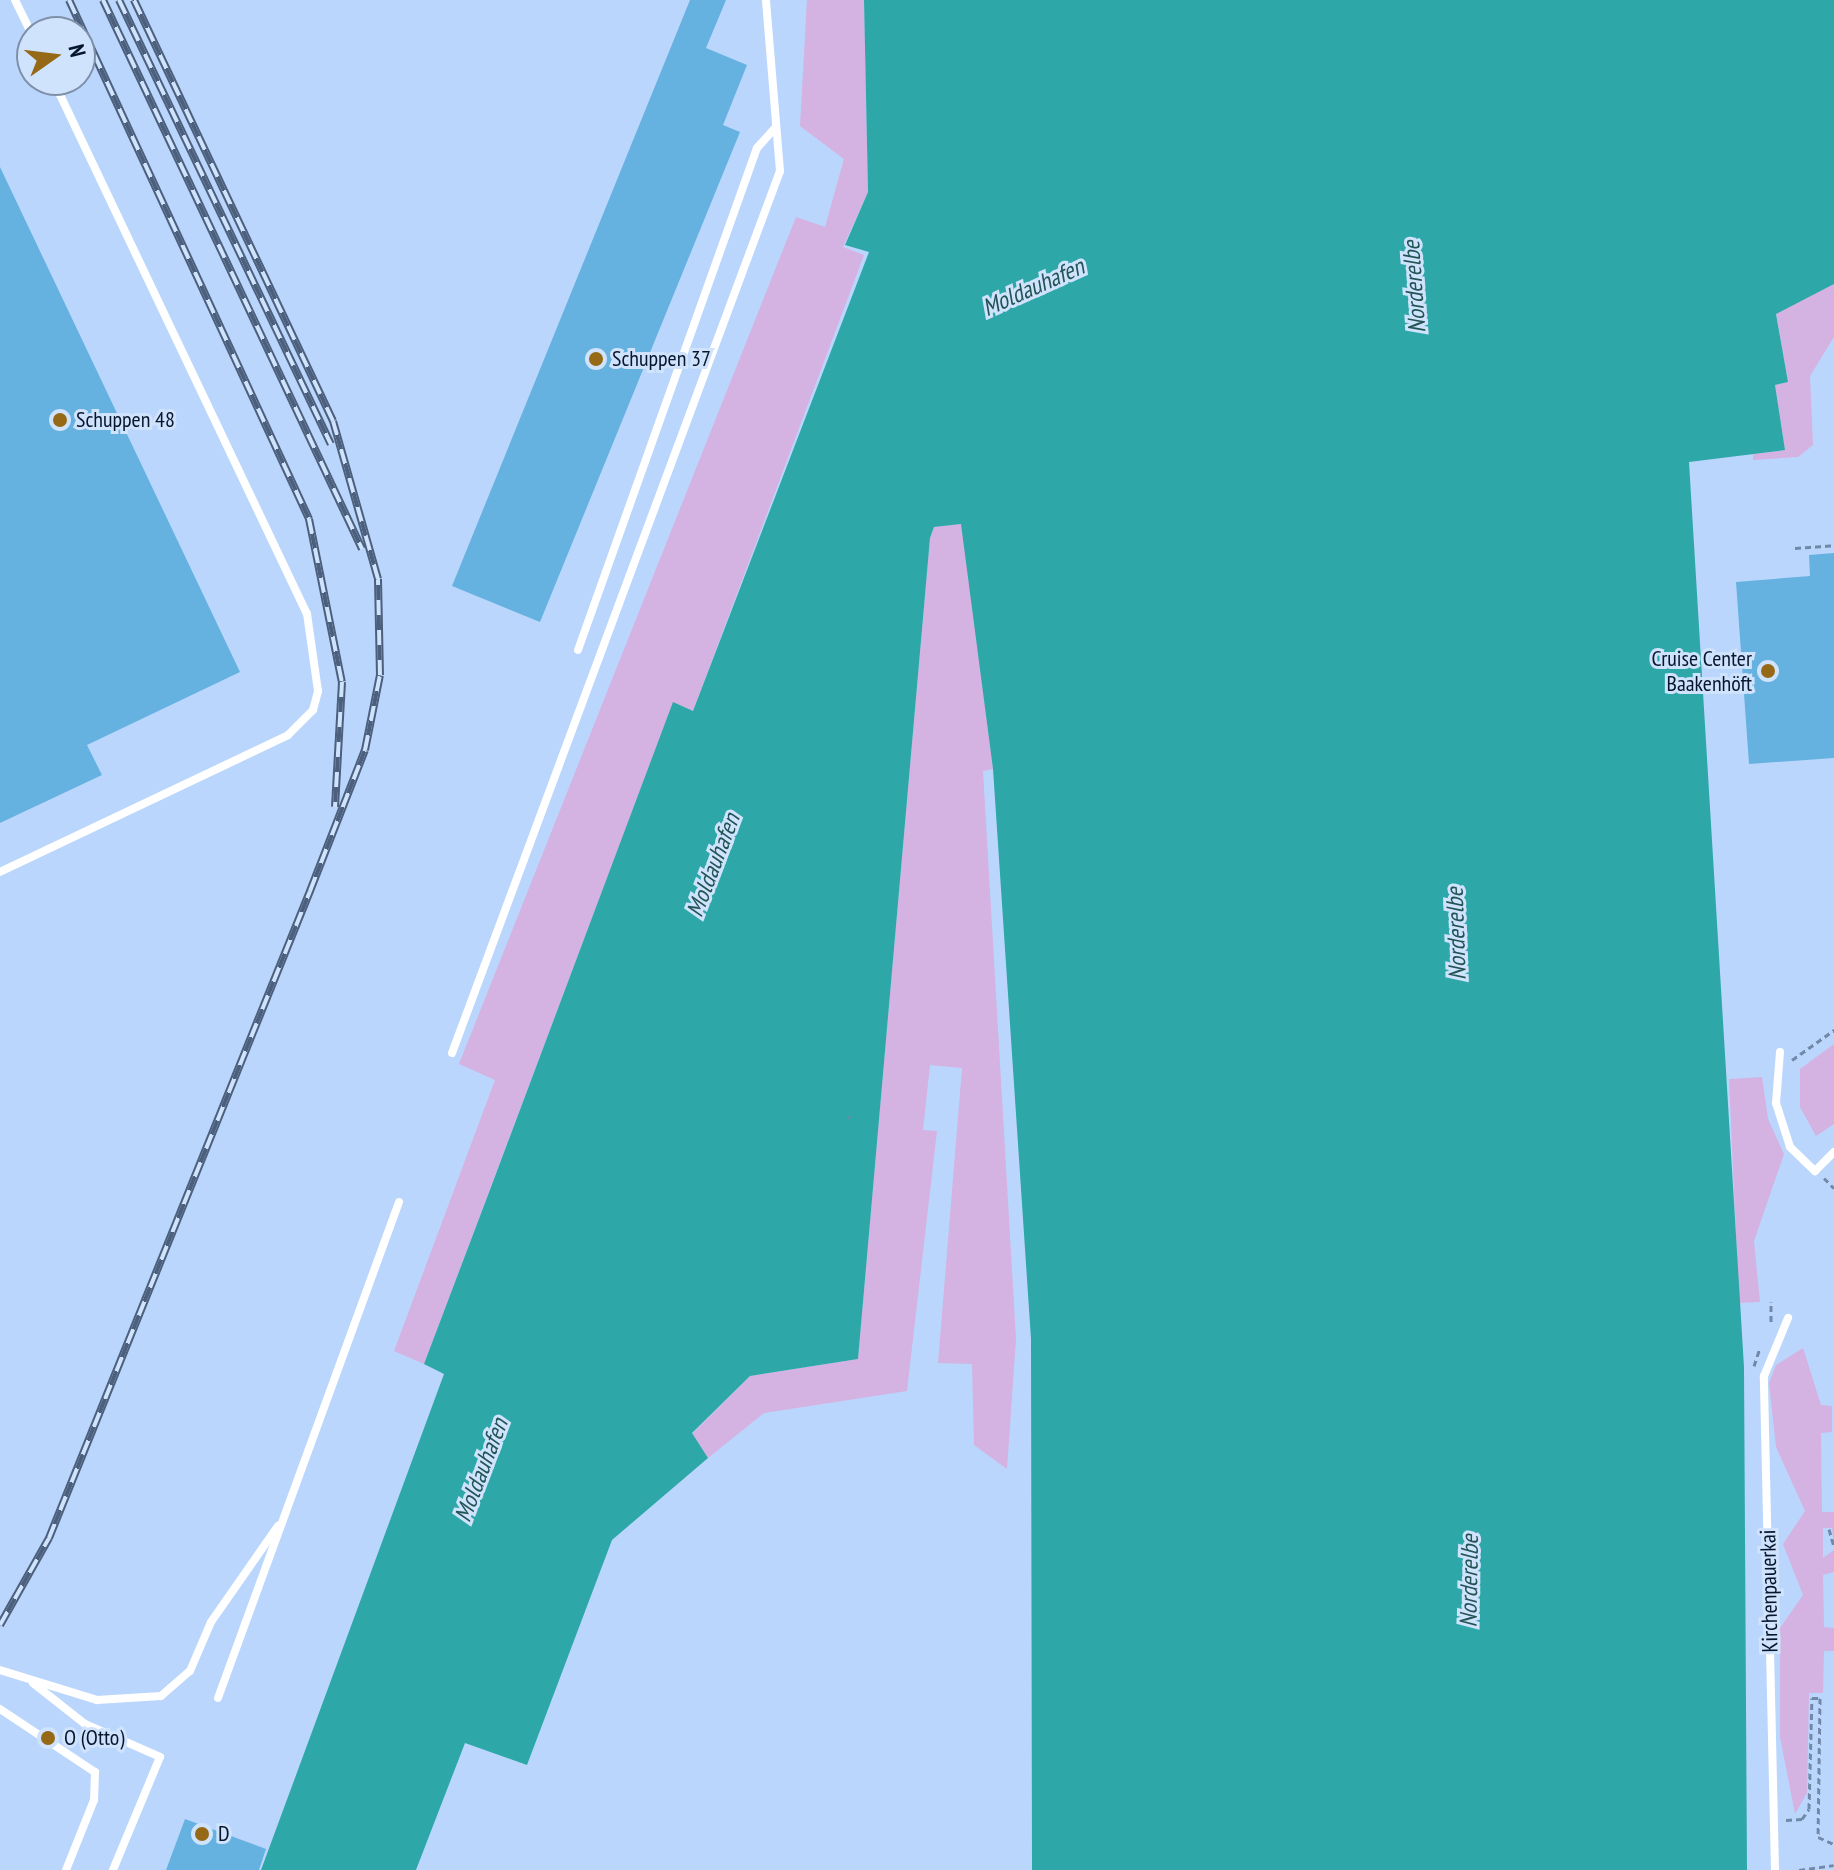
<!DOCTYPE html>
<meta charset="utf-8">
<style>
body{margin:0}
#map{position:relative;width:1834px;height:1870px;overflow:hidden;background:#bbd6fc;font-family:"PT Sans Narrow",sans-serif}
div>[style]{position:absolute}
[style*='--x']{left:calc(var(--x)*1px);top:calc(var(--y)*1px);width:calc(var(--w)*1px);rotate:calc(var(--a)*1deg)}
.green>*{inset:0;background:#d4b2e1}
.water>*{inset:0;background:#2ea7a9}
.building>*{inset:0;background:#65b2e1}
.path>*{height:3px;margin-top:-1.5px;transform-origin:0;background:repeating-linear-gradient(90deg,#7188a8 0 6px,transparent 0 10px)}
.lane>*{height:8px;margin:-4px;padding:0 4px;transform-origin:4px;border-radius:4px;background:#fff}
.rail>*{height:8px;margin-top:-4px;transform-origin:0;background:repeating-linear-gradient(90deg,#d0e3fc 0 15px,#4c607d 0 30px);box-sizing:border-box;border-block:2px solid #4c607d}
.dots>*{width:22px;height:22px;translate:-50% -50%;box-sizing:border-box;border:4px solid #d0e3fc;border-radius:50%}
span{translate:-50% -50%;white-space:nowrap;text-align:center;line-height:1.15;-webkit-text-stroke:6px #d0e3fc;paint-order:stroke}
.poi-label{font-size:22px;color:#06162d}
.left{translate:0 -50%;text-align:left}
.right{translate:-100% -50%;text-align:right}
.street-label{font-size:22px;color:#06162d}
.water-label{font-size:24px;color:#225455;font-style:italic}
.north{position:absolute;left:16px;top:16px;width:80px;height:80px;box-sizing:border-box;background:#d0e3fc;border:2px solid #7f91a9;border-radius:50%;rotate:76deg;font-size:22px;font-weight:700;line-height:32px;text-align:center;color:#06162d}
.north::after{content:'';display:block;margin:auto;width:28px;height:36px;background:#966917;clip-path:polygon(50% 0,100% 100%,50% 72%,0 100%)}
</style>
<div id="map">
<div class="green">
<div style="clip-path:polygon(807px 0,864px 0,868px 192px,843px 247px,864px 255px,693px 711px,673px 703px,424px 1364px,394px 1351px,495px 1080px,459px 1064px,796px 217px,825px 227px,844px 159px,800px 126px)"></div>
<div style="clip-path:polygon(1834px 284px,1834px 337px,1810px 376px,1813px 445px,1798px 457px,1753px 460px,1753px 454px,1785px 450px,1775px 385px,1788px 382px,1776px 313px)"></div>
<div style="clip-path:polygon(962px 524px,993px 769px,983px 771px,1016px 1339px,1007px 1469px,974px 1445px,972px 1364px,938px 1363px,962px 1068px,930px 1065px,923px 1130px,937px 1131px,907px 1391px,764px 1413px,708px 1458px,692px 1434px,750px 1376px,858px 1359px,930px 538px,934px 527px)"></div>
<div style="clip-path:polygon(1834px 1044px,1834px 1124px,1816px 1136px,1800px 1107px,1800px 1069px)"></div>
<div style="clip-path:polygon(1762px 1077px,1768px 1119px,1784px 1154px,1754px 1241px,1760px 1302px,1739px 1303px,1729px 1079px)"></div>
<div style="clip-path:polygon(1803px 1348px,1821px 1405px,1832px 1406px,1832px 1432px,1821px 1433px,1822px 1512px,1834px 1512px,1834px 1545px,1832px 1528px,1823px 1528px,1823px 1558px,1834px 1550px,1834px 1572px,1823px 1575px,1824px 1627px,1834px 1628px,1834px 1651px,1824px 1651px,1823px 1693px,1809px 1693px,1807px 1793px,1795px 1814px,1780px 1737px,1780px 1628px,1803px 1595px,1783px 1544px,1805px 1511px,1776px 1447px,1769px 1383px,1776px 1365px)"></div>
</div>
<div class="water">
<div style="clip-path:polygon(864px 0,1834px 0,1834px 284px,1776px 314px,1788px 382px,1775px 385px,1785px 450px,1689px 462px,1744px 1367px,1747px 1870px,1032px 1870px,1031px 1339px,993px 769px,961px 524px,934px 527px,930px 538px,858px 1359px,750px 1376px,692px 1433px,708px 1458px,612px 1540px,527px 1765px,465px 1743px,416px 1870px,261px 1870px,444px 1374px,424px 1364px,491px 1187px,673px 702px,693px 711px,869px 252px,845px 245px,868px 192px)"></div>
</div>
<div class="building">
<div style="clip-path:polygon(690px 0,726px 0,706px 48px,747px 65px,723px 125px,740px 132px,540px 622px,452px 586px)"></div>
<div style="clip-path:polygon(0 167px,240px 672px,87px 745px,102px 775px,0 823px)"></div>
<div style="clip-path:polygon(1834px 553px,1834px 758px,1749px 764px,1736px 582px,1810px 576px,1809px 555px)"></div>
<div style="clip-path:polygon(185px 1819px,266px 1849px,259px 1870px,166px 1870px)"></div>
</div>
<div class="path">
<div style="--x:1795;--y:548;--w:39;--a:-4"></div>
<div style="--x:1792;--y:1060;--w:52;--a:-35.5"></div>
<div style="--x:847;--y:1117;--w:3;--a:0"></div>
<div style="--x:1824;--y:1178;--w:14;--a:45"></div>
<div style="--x:1771;--y:1322;--w:20;--a:-90"></div>
<div style="--x:1754;--y:1366;--w:19;--a:-72"></div>
<div style="--x:1829;--y:1529;--w:19;--a:74"></div>
<div style="--x:1786;--y:1820;--w:16;--a:-4"></div>
<div style="--x:1802;--y:1819;--w:12;--a:-55"></div>
<div style="--x:1809;--y:1809;--w:111;--a:-88.5"></div>
<div style="--x:1812;--y:1698;--w:8;--a:0"></div>
<div style="--x:1820;--y:1698;--w:139;--a:90.8"></div>
<div style="--x:1818;--y:1837;--w:17;--a:24"></div>
<div style="--x:1799;--y:1870;--w:35;--a:-8"></div>
</div>
<div class="lane">
<div style="--x:15;--y:0;--w:39;--a:64"></div>
<div style="--x:578;--y:650;--w:533;--a:-70.38"></div>
<div style="--x:757;--y:148;--w:28;--a:-48"></div>
<div style="--x:0;--y:872;--w:319;--a:-25.4"></div>
<div style="--x:288;--y:735;--w:35;--a:-45"></div>
<div style="--x:313;--y:710;--w:20;--a:-75"></div>
<div style="--x:318;--y:691;--w:78;--a:-98.1"></div>
<div style="--x:307;--y:614;--w:591;--a:-115.44"></div>
<div style="--x:1780;--y:1052;--w:51;--a:94.5"></div>
<div style="--x:1776;--y:1103;--w:46;--a:72.3"></div>
<div style="--x:1790;--y:1147;--w:35;--a:44"></div>
<div style="--x:1815;--y:1171;--w:27;--a:-45"></div>
<div style="--x:452;--y:1053;--w:941;--a:-69.6"></div>
<div style="--x:780;--y:171;--w:172;--a:-94.7"></div>
<div style="--x:0;--y:1670;--w:102;--a:17.2"></div>
<div style="--x:97;--y:1700;--w:64;--a:-3.6"></div>
<div style="--x:161;--y:1696;--w:38;--a:-41"></div>
<div style="--x:190;--y:1671;--w:53;--a:-66.8"></div>
<div style="--x:211;--y:1622;--w:117;--a:-55.1"></div>
<div style="--x:33;--y:1683;--w:66;--a:38.3"></div>
<div style="--x:85;--y:1724;--w:82;--a:23.7"></div>
<div style="--x:160;--y:1757;--w:122;--a:112.6"></div>
<div style="--x:218;--y:1698;--w:528;--a:-69.95"></div>
<div style="--x:0;--y:1709;--w:114;--a:33.6"></div>
<div style="--x:95;--y:1772;--w:28;--a:92"></div>
<div style="--x:94;--y:1800;--w:75;--a:111.8"></div>
<div style="--x:1775;--y:1870;--w:494;--a:-91.3"></div>
<div style="--x:1764;--y:1376;--w:63;--a:-67.5"></div>
</div>
<div class="rail">
<div style="--x:69;--y:0;--w:572;--a:65.18"></div>
<div style="--x:309;--y:519;--w:166;--a:78.6"></div>
<div style="--x:342;--y:682;--w:125;--a:93.2"></div>
<div style="--x:103;--y:0;--w:607;--a:64.74"></div>
<div style="--x:119;--y:0;--w:492;--a:64.5"></div>
<div style="--x:0;--y:1625;--w:100;--a:-60.6"></div>
<div style="--x:49;--y:1538;--w:698;--a:-68.03"></div>
<div style="--x:310;--y:891;--w:151;--a:-68.7"></div>
<div style="--x:365;--y:750;--w:76;--a:-78.7"></div>
<div style="--x:380;--y:675;--w:96;--a:-91.2"></div>
<div style="--x:378;--y:579;--w:164;--a:-105.9"></div>
<div style="--x:333;--y:421;--w:466;--a:-115.3"></div>
</div>
<div class="dots">
<div style="left:596px;top:359px;background:#966917"></div>
<div style="left:60px;top:420px;background:#966917"></div>
<div style="left:1768px;top:671px;background:#966917"></div>
<div style="left:48px;top:1738px;background:#966917"></div>
<div style="left:202px;top:1834px;background:#966917"></div>
</div>
<div class="poi-label">
<span class="left" style="left:612px;top:359px">Schuppen 37</span>
<span class="left" style="left:76px;top:420px">Schuppen 48</span>
<span class="right" style="left:1752px;top:671px">Cruise Center<br>Baakenhöft</span>
<span class="left" style="left:64px;top:1738px">O (Otto)</span>
<span class="left" style="left:218px;top:1834px">D</span>
</div>
<div class="street-label">
<span style="left:1769px;top:1591px;rotate:-91deg">Kirchenpauerkai</span>
</div>
<div class="water-label">
<span style="left:1033px;top:287px;rotate:-24deg">Moldauhafen</span>
<span style="left:1414px;top:287px;rotate:-94deg">Norderelbe</span>
<span style="left:713px;top:865px;rotate:-69deg">Moldauhafen</span>
<span style="left:1456px;top:934px;rotate:-92deg">Norderelbe</span>
<span style="left:481px;top:1470px;rotate:-69deg">Moldauhafen</span>
<span style="left:1469px;top:1581px;rotate:-89deg">Norderelbe</span>
</div>
<div class="north">N</div>
</div>
